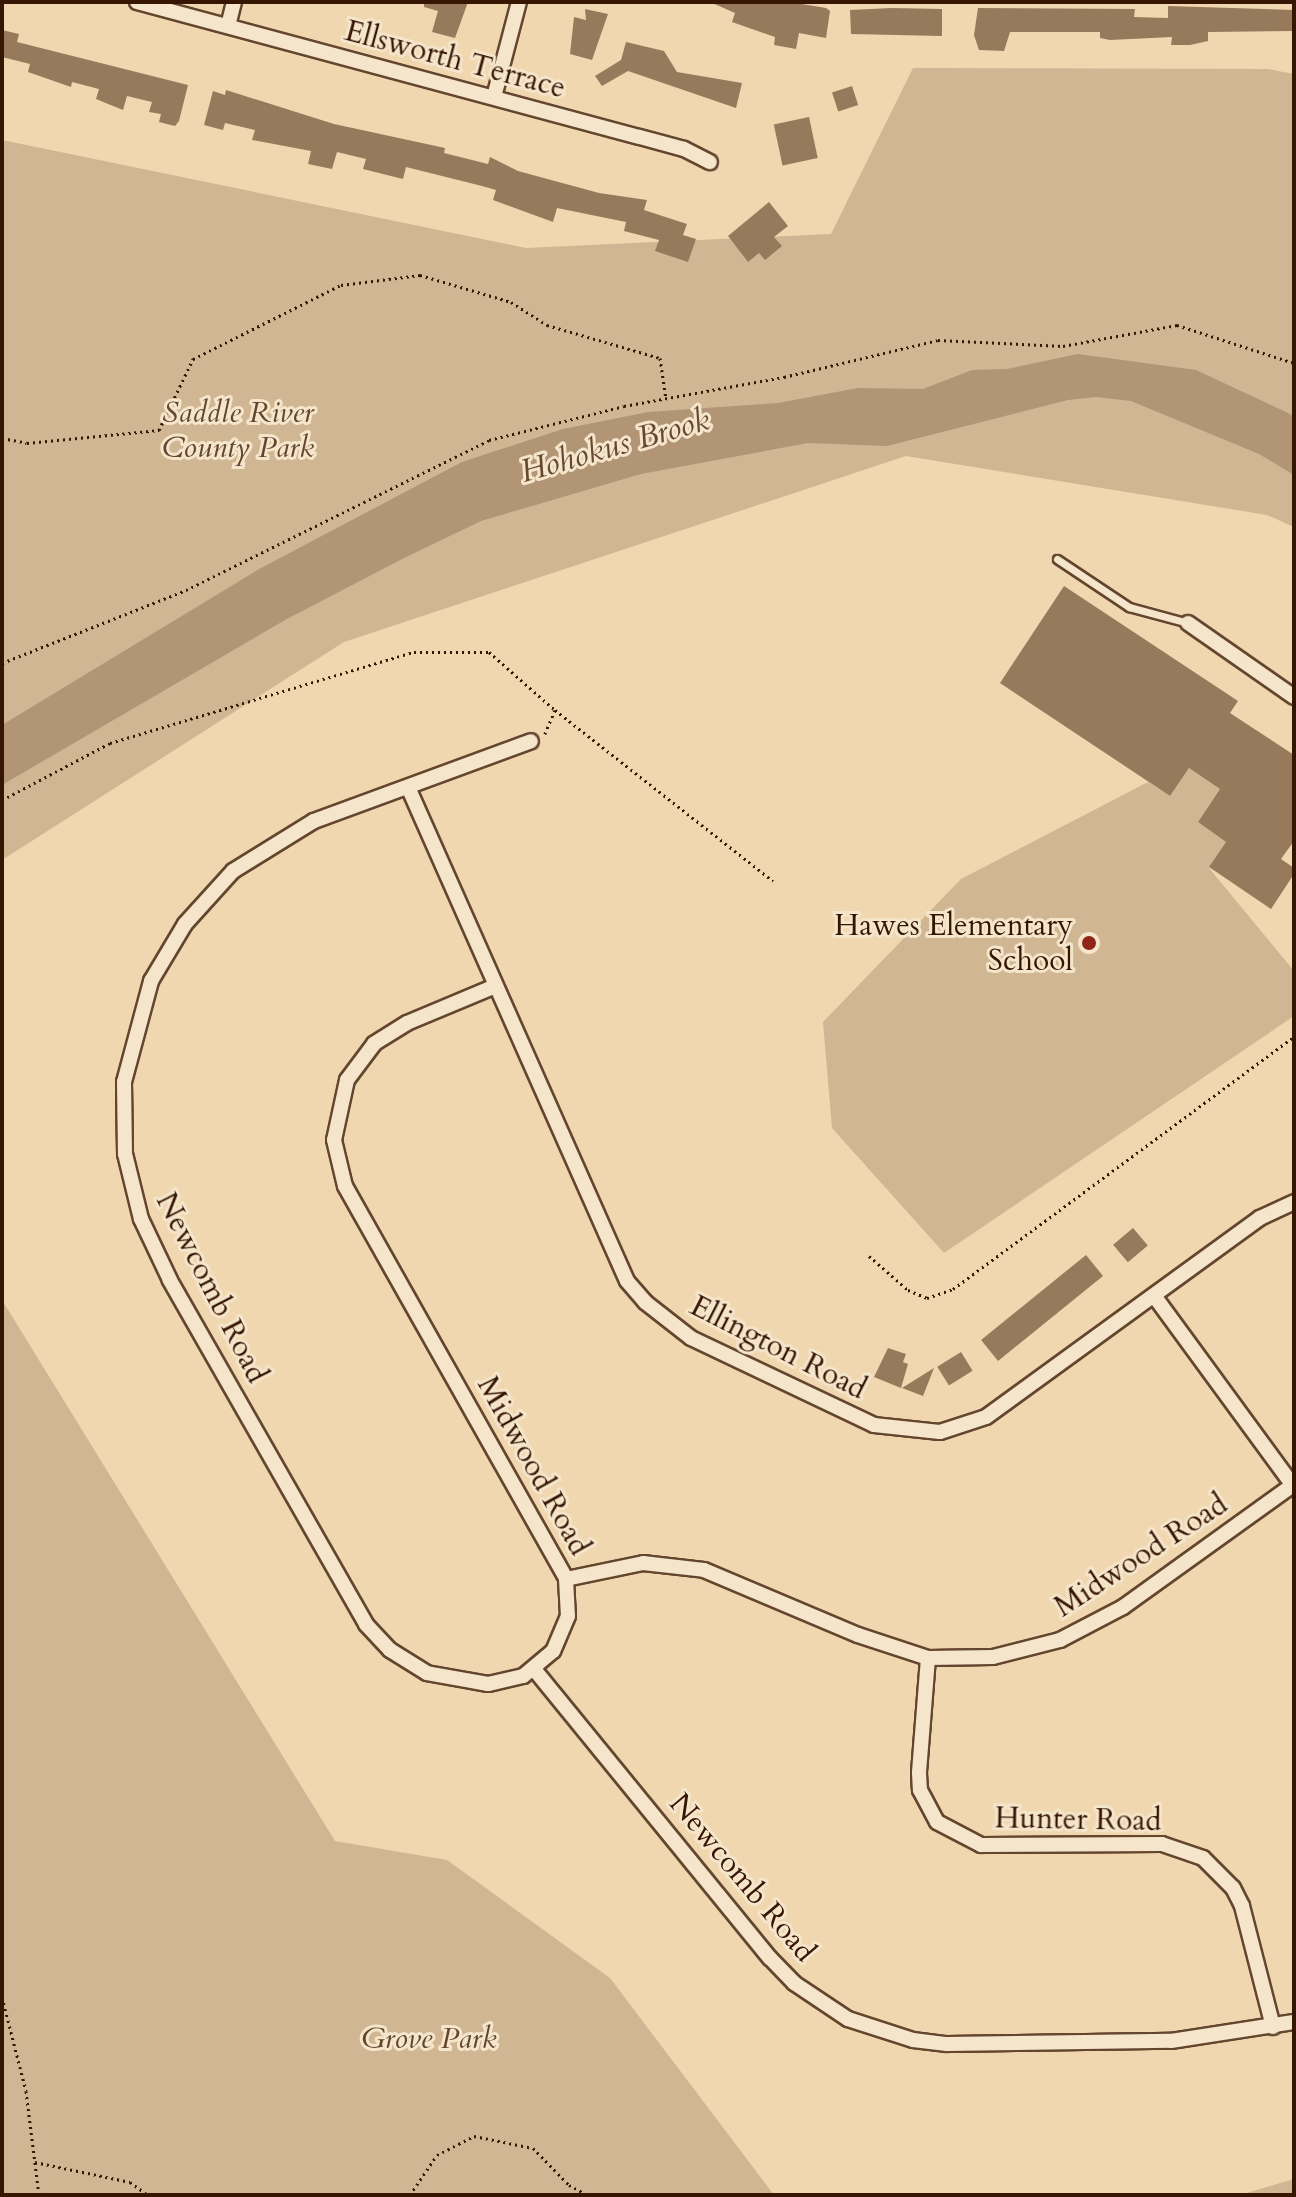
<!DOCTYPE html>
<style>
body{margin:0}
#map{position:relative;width:1296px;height:2197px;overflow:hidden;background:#f0d7af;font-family:Cardo,serif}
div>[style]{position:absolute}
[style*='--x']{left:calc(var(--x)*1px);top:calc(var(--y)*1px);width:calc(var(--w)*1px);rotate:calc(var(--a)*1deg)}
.green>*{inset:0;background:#d0b692}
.water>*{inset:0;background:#b19575}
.building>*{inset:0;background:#977a5c;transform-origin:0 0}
.path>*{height:3px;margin-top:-1.5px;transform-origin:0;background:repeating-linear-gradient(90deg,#361603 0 2px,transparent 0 6px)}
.roads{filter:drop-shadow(2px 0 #64462e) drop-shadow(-2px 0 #64462e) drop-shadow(0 2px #64462e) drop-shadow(0 -2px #64462e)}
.lane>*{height:7px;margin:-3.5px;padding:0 3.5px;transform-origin:3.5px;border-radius:3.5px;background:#f5e5cb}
.street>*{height:14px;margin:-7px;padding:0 7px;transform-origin:7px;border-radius:7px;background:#f5e5cb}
.dots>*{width:22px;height:22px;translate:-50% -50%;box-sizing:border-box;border:4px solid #f5e5cb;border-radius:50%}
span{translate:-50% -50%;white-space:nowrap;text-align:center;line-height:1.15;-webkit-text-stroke:6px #f5e5cb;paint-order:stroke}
.street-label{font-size:30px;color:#361603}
.park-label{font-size:30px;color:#64462e;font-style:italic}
.poi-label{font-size:30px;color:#361603}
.right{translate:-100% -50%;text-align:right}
.water-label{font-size:32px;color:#674931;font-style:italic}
.frame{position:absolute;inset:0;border:4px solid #361603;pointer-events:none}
</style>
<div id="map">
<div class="green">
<div style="clip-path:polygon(913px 68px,1268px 69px,1294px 74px,1294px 527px,1267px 515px,906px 456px,344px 642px,2px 860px,2px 140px,526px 248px,831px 234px)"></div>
<div style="clip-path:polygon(1189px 768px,1220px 789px,1198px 822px,1226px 842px,1209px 868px,1294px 971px,1294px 1016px,944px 1253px,832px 1128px,823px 1022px,961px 879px,1148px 782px,1170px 796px)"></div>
<div style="clip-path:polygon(2px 1300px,335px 1841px,447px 1860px,610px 1978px,774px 2195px,2px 2195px)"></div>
<div style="clip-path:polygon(1294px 2179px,1294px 2195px,1240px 2195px)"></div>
</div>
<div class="water">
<div style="clip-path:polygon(1078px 354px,1196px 370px,1286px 412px,1294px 416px,1294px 475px,1259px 454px,1131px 401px,1096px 397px,1068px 400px,887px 446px,808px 443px,641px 474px,481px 521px,404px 558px,285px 620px,2px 785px,2px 725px,261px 568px,462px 462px,563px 429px,648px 412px,778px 403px,858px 388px,923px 389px,972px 370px,1007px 369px)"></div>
</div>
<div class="building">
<div style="clip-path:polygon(424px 2px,468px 2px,455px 38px,432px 32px,438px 11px,424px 7px)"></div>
<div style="clip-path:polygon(710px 2px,790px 2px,826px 8px,830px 11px,826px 38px,799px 33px,796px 49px,774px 45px,775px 37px,732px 22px,735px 13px)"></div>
<div style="clip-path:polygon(1168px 6px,1294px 10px,1294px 31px,1208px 32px,1208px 41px,1190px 45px,1171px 45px,1172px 37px,1110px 40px,1100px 38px,1100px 32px,1010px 32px,1004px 51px,979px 50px,974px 35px,978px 8px,1135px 9px,1134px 17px,1168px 18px)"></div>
<div style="clip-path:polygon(892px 8px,942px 9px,942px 36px,851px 34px,850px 10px)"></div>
<div style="clip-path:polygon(585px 9px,608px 14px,592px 60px,570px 54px,574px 17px,586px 20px)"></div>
<div style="clip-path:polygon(2px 30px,19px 34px,17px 42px,188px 85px,179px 121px,175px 126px,159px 122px,161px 114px,149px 112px,152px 102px,127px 96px,123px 110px,96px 99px,99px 89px,72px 82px,71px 87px,28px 72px,30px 64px,2px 57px)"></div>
<div style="clip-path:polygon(626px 42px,664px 51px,677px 72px,742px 83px,736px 108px,628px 71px,602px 86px,595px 76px,621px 60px)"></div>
<div style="left:852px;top:86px;width:20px;height:21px;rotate:72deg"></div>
<div style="clip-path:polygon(226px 90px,334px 124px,445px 148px,444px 153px,488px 164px,490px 157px,518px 171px,599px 193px,647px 200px,644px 210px,687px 224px,683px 235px,696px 239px,688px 262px,655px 251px,659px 240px,624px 231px,626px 222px,557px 208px,553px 222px,493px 200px,496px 190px,482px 186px,406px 167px,403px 179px,363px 169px,366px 159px,337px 152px,332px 169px,308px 164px,311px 151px,252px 140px,255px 130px,225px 123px,223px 130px,204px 125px,213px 91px,225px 95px)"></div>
<div style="left:809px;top:117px;width:42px;height:36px;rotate:78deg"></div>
<div style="clip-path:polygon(769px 202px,788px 226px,774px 237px,782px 246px,765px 260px,759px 253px,748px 262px,728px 236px)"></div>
<div style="clip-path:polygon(1064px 586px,1238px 701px,1230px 713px,1294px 755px,1294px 841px,1281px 859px,1294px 868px,1294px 874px,1271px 909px,1209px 867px,1226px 842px,1198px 822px,1220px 789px,1189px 768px,1170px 796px,1000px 683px)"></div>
<div style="left:1133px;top:1228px;width:23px;height:26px;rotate:50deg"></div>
<div style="left:1086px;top:1255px;width:27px;height:135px;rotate:51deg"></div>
<div style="clip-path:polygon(888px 1348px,906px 1354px,903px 1362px,908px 1364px,901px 1388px,874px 1377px)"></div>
<div style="left:961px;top:1352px;width:22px;height:28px;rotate:58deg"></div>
<div style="clip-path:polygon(934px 1368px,923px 1396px,902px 1388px)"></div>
</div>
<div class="path">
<div style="--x:2;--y:438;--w:25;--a:11"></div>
<div style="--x:27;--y:443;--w:133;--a:-5.6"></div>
<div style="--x:159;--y:430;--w:79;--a:-64.4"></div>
<div style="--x:193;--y:359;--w:165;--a:-26.6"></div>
<div style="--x:341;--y:285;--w:80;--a:-7.2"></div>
<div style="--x:420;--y:275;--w:95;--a:16.5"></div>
<div style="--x:511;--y:302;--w:43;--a:32.6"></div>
<div style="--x:547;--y:325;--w:118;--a:16.3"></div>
<div style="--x:660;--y:358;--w:41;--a:81.7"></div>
<div style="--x:2;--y:663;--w:198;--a:-21.6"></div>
<div style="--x:186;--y:590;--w:338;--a:-26.3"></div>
<div style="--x:489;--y:440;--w:139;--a:-14.1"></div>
<div style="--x:624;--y:406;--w:163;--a:-10.3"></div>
<div style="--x:784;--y:377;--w:158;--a:-13.5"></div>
<div style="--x:938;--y:340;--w:125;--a:2.7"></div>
<div style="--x:1063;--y:346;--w:116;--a:-10.4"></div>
<div style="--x:1177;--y:325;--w:123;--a:18"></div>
<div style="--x:555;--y:710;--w:277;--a:38.1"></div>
<div style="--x:2;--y:800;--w:122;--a:-27.8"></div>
<div style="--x:110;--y:743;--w:317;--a:-16.7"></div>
<div style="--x:414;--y:652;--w:75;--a:0"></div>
<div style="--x:489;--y:652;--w:88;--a:41.3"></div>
<div style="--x:555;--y:710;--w:26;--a:113"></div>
<div style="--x:869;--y:1256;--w:52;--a:41.1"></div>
<div style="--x:908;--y:1290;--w:21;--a:23"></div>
<div style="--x:927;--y:1298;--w:28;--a:-19"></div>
<div style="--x:953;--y:1289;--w:424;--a:-36.5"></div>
<div style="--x:2;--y:1997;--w:97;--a:75.7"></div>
<div style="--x:26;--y:2091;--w:105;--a:82.9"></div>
<div style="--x:35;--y:2162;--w:97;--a:11.9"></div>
<div style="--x:130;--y:2182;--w:22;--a:36"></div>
<div style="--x:410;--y:2195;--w:48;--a:-56"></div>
<div style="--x:437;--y:2155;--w:42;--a:-27.2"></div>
<div style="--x:474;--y:2136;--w:60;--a:11.5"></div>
<div style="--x:533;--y:2148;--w:52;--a:45.8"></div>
<div style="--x:569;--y:2185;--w:21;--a:28"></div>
</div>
<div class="roads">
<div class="lane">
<div style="--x:1057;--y:559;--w:87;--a:33.7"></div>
<div style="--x:1129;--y:607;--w:61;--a:15.2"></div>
</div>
<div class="street">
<div style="--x:137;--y:2;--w:566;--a:15.04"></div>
<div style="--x:684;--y:149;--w:29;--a:27"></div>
<div style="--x:228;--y:26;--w:25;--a:-76"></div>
<div style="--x:494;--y:97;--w:98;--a:-75.3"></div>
<div style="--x:1188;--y:623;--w:129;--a:34.9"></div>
<div style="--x:408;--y:787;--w:540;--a:66.09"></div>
<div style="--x:627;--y:1281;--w:28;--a:49"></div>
<div style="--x:645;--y:1302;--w:58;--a:38"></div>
<div style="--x:691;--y:1338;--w:203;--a:25.4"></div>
<div style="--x:874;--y:1425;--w:66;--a:6.1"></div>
<div style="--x:940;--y:1432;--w:48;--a:-18.1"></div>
<div style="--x:986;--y:1417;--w:339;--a:-36"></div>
<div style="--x:1260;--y:1218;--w:38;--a:-25"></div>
<div style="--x:493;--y:987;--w:93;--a:157.3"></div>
<div style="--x:407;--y:1023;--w:39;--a:148"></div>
<div style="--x:374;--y:1044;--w:45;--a:126.9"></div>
<div style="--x:347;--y:1080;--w:61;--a:102.2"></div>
<div style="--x:334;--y:1140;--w:47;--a:76.6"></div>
<div style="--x:345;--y:1186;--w:451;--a:60.6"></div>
<div style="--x:566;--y:1579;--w:37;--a:87"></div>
<div style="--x:568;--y:1616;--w:38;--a:113"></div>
<div style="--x:553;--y:1651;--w:39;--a:140"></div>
<div style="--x:523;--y:1676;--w:36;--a:167"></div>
<div style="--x:488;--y:1684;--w:62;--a:-169.8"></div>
<div style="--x:427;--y:1673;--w:44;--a:-148.1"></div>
<div style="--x:390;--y:1650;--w:35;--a:-133"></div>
<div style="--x:366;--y:1624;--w:396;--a:-119.7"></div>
<div style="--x:170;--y:1280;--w:68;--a:-115.4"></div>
<div style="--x:141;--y:1219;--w:67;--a:-103.8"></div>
<div style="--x:125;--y:1154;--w:72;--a:-90.8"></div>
<div style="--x:124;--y:1082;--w:105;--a:-75"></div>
<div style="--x:151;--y:981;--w:66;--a:-59.2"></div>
<div style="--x:185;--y:924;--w:72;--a:-47.8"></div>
<div style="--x:233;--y:871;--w:95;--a:-31.7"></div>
<div style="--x:314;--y:821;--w:231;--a:-20.2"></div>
<div style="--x:1155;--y:1297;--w:235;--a:53.8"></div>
<div style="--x:566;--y:1579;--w:79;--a:-11.7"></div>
<div style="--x:643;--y:1563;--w:61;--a:6.5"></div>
<div style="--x:704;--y:1570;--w:167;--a:22.9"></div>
<div style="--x:858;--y:1635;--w:74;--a:18.2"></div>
<div style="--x:928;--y:1658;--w:65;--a:-0.9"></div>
<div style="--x:993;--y:1657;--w:69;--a:-14.2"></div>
<div style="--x:1060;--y:1640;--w:71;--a:-27.6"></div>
<div style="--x:1123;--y:1607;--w:209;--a:-35.7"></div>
<div style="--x:928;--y:1658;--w:115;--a:94.5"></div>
<div style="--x:919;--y:1773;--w:17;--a:87"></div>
<div style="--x:920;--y:1790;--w:36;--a:62"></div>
<div style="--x:937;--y:1822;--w:50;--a:27.6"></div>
<div style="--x:981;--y:1845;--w:181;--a:-0.3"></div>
<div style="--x:1162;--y:1844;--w:43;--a:18.9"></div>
<div style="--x:1203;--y:1858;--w:42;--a:45"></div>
<div style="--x:1233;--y:1888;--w:20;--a:63"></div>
<div style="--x:1242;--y:1906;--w:125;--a:75.6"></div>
<div style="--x:534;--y:1669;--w:373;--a:50.8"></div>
<div style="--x:770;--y:1958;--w:35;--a:46"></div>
<div style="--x:794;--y:1983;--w:65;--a:33.7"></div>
<div style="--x:848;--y:2019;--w:68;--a:17.9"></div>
<div style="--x:913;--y:2040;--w:34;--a:7"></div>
<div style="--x:947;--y:2044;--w:224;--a:-0.8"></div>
<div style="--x:1171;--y:2041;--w:124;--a:-8.8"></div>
</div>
</div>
<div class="dots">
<div style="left:1089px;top:943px;background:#8f2418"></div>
</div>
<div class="street-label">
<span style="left:455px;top:60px;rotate:15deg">Ellsworth Terrace</span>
<span style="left:211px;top:1288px;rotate:63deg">Newcomb Road</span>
<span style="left:778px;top:1348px;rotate:27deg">Ellington Road</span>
<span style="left:533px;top:1466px;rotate:61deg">Midwood Road</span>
<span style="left:1141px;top:1556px;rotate:-33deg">Midwood Road</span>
<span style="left:1078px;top:1820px;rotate:1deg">Hunter Road</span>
<span style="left:742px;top:1878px;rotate:50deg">Newcomb Road</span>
</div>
<div class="park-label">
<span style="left:238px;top:430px">Saddle River<br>County Park</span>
<span style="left:429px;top:2039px">Grove Park</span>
</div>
<div class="poi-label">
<span class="right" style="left:1073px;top:943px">Hawes Elementary<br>School</span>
</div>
<div class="water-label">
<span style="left:615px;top:446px;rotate:-16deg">Hohokus Brook</span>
</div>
<div class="frame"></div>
</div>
